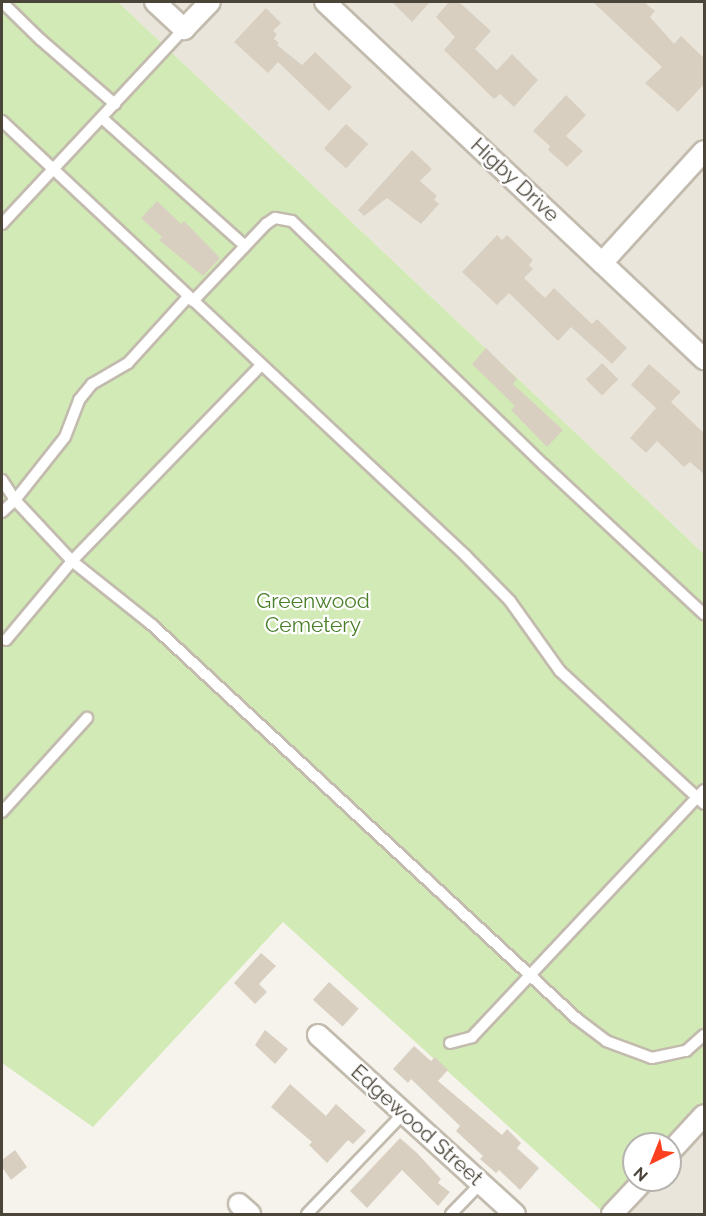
<!DOCTYPE html>
<style>
body{margin:0}
#map{position:relative;width:706px;height:1216px;overflow:hidden;background:#f6f3ec;font-family:Raleway,sans-serif}
div>[style]{position:absolute}
[style*='--x']{left:calc(var(--x)*1px);top:calc(var(--y)*1px);width:calc(var(--w)*1px);rotate:calc(var(--a)*1deg)}
.residential>*{inset:0;background:#eae5da}
.green>*{inset:0;background:#d2eab5}
.building>*{inset:0;background:#d8cfc1;transform-origin:0 0}
.roads{filter:drop-shadow(2px 0 #c2bbae) drop-shadow(-2px 0 #c2bbae) drop-shadow(0 2px #c2bbae) drop-shadow(0 -2px #c2bbae)}
.service>*{height:10px;margin:-5px;padding:0 5px;transform-origin:5px;border-radius:5px;background:#fff}
.minor>*{height:20px;margin:-10px;padding:0 10px;transform-origin:10px;border-radius:10px;background:#fff}
span{translate:-50% -50%;white-space:nowrap;text-align:center;line-height:1.15;-webkit-text-stroke:4.5px #fff;paint-order:stroke}
.street-label{font-size:21px;color:#4b4439}
.park-label{font-size:21px;color:#4a7f2a}
.frame{position:absolute;inset:0;border:3px solid #4b4439;pointer-events:none}
.north{position:absolute;left:622px;top:1132px;width:60px;height:60px;box-sizing:border-box;background:#fff;border:2px solid #b7b4b0;border-radius:50%;rotate:223deg;font-size:16px;font-weight:700;line-height:24px;text-align:center;color:#4b4439}
.north::after{content:'';display:block;margin:auto;width:21px;height:27px;background:#fc3f1d;clip-path:polygon(50% 0,100% 100%,50% 72%,0 100%)}
</style>
<div id="map">
<div class="residential">
<div style="clip-path:polygon(118px 2px,704px 2px,704px 554px)"></div>
<div style="clip-path:polygon(704px 1102px,704px 1214px,619px 1214px,634px 1180px,670px 1180px,670px 1144px,667px 1144px)"></div>
</div>
<div class="green">
<div style="clip-path:polygon(2px 2px,118px 2px,704px 554px,704px 1102px,667px 1144px,634px 1144px,634px 1180px,604px 1213px,283px 922px,93px 1127px,2px 1063px)"></div>
</div>
<div class="building">
<div style="clip-path:polygon(392px 2px,430px 2px,412px 22px)"></div>
<div style="clip-path:polygon(449px 2px,459px 2px,491px 31px,475px 49px,497px 70px,512px 54px,538px 80px,514px 107px,500px 94px,494px 99px,444px 50px,455px 37px,436px 17px)"></div>
<div style="clip-path:polygon(593px 2px,644px 2px,655px 11px,650px 17px,674px 44px,681px 36px,705px 59px,705px 83px,678px 112px,645px 83px,662px 67px)"></div>
<div style="clip-path:polygon(266px 8px,281px 23px,273px 31px,277px 34px,274px 39px,279px 43px,277px 45px,302px 65px,315px 52px,352px 87px,329px 111px,278px 62px,268px 73px,234px 42px)"></div>
<div style="clip-path:polygon(566px 95px,586px 115px,566px 136px,583px 151px,567px 167px,548px 150px,550px 146px,533px 131px)"></div>
<div style="left:346px;top:124px;width:30px;height:33px;rotate:42deg"></div>
<div style="clip-path:polygon(412px 150px,432px 169px,420px 181px,437px 196px,434px 200px,439px 204px,421px 224px,387px 198px,364px 216px,358px 210px)"></div>
<div style="clip-path:polygon(157px 201px,181px 224px,184px 221px,220px 258px,203px 276px,159px 240px,162px 237px,141px 218px)"></div>
<div style="clip-path:polygon(497px 235px,502px 240px,507px 235px,533px 260px,529px 265px,533px 269px,524px 278px,545px 298px,554px 288px,592px 324px,597px 319px,627px 348px,612px 364px,571px 327px,558px 341px,509px 293px,497px 305px,462px 272px)"></div>
<div style="clip-path:polygon(486px 348px,517px 379px,513px 384px,563px 430px,547px 447px,511px 410px,515px 406px,472px 364px)"></div>
<div style="left:602px;top:363px;width:23px;height:23px;rotate:45deg"></div>
<div style="clip-path:polygon(649px 364px,681px 392px,671px 402px,705px 434px,705px 475px,690px 462px,684px 467px,657px 441px,646px 453px,630px 438px,656px 408px,631px 385px)"></div>
<div style="clip-path:polygon(261px 953px,276px 966px,259px 984px,267px 992px,255px 1004px,234px 983px)"></div>
<div style="left:329px;top:982px;width:40px;height:24px;rotate:42deg"></div>
<div style="clip-path:polygon(265px 1030px,288px 1049px,275px 1064px,255px 1045px)"></div>
<div style="clip-path:polygon(414px 1046px,431px 1061px,435px 1057px,448px 1070px,438px 1081px,502px 1135px,507px 1129px,521px 1143px,517px 1148px,539px 1168px,520px 1190px,499px 1170px,496px 1173px,480px 1159px,483px 1156px,456px 1131px,460px 1126px,411px 1079px,408px 1083px,393px 1069px)"></div>
<div style="clip-path:polygon(290px 1084px,326px 1116px,336px 1104px,366px 1131px,353px 1144px,348px 1140px,327px 1163px,309px 1145px,312px 1142px,271px 1107px)"></div>
<div style="clip-path:polygon(400px 1138px,417px 1153px,441px 1179px,438px 1183px,450px 1192px,438px 1206px,402px 1170px,367px 1208px,350px 1191px)"></div>
<div style="clip-path:polygon(15px 1150px,27px 1167px,11px 1180px,2px 1167px,2px 1160px)"></div>
</div>
<div class="roads">
<div class="service">
<div style="--x:2;--y:2;--w:54;--a:44.3"></div>
<div style="--x:41;--y:40;--w:98;--a:40.9"></div>
<div style="--x:102;--y:118;--w:192;--a:41.8"></div>
<div style="--x:2;--y:121;--w:636;--a:43.15"></div>
<div style="--x:466;--y:556;--w:63;--a:45.6"></div>
<div style="--x:510;--y:601;--w:86;--a:54.5"></div>
<div style="--x:560;--y:671;--w:196;--a:42.7"></div>
<div style="--x:2;--y:224;--w:267;--a:-47"></div>
<div style="--x:193;--y:301;--w:106;--a:-46.5"></div>
<div style="--x:266;--y:224;--w:11;--a:-34"></div>
<div style="--x:275;--y:218;--w:17;--a:10"></div>
<div style="--x:292;--y:221;--w:351;--a:44.1"></div>
<div style="--x:544;--y:465;--w:219;--a:43"></div>
<div style="--x:2;--y:480;--w:24;--a:57"></div>
<div style="--x:15;--y:500;--w:83;--a:46.9"></div>
<div style="--x:72;--y:561;--w:101;--a:38.6"></div>
<div style="--x:151;--y:624;--w:580;--a:42.83"></div>
<div style="--x:576;--y:1018;--w:38;--a:37"></div>
<div style="--x:606;--y:1041;--w:49;--a:20.3"></div>
<div style="--x:652;--y:1058;--w:35;--a:-12"></div>
<div style="--x:686;--y:1051;--w:24;--a:-42"></div>
<div style="--x:2;--y:512;--w:18;--a:-43"></div>
<div style="--x:15;--y:500;--w:80;--a:-51.6"></div>
<div style="--x:65;--y:437;--w:40;--a:-69"></div>
<div style="--x:79;--y:400;--w:21;--a:-51"></div>
<div style="--x:92;--y:384;--w:42;--a:-30.3"></div>
<div style="--x:128;--y:363;--w:89;--a:-47.7"></div>
<div style="--x:6;--y:640;--w:103;--a:-50.1"></div>
<div style="--x:72;--y:561;--w:272;--a:-46"></div>
<div style="--x:2;--y:812;--w:127;--a:-47.9"></div>
<div style="--x:450;--y:1043;--w:23;--a:-15"></div>
<div style="--x:472;--y:1037;--w:339;--a:-46.8"></div>
<div style="--x:307;--y:1214;--w:140;--a:-46.2"></div>
<div style="--x:451;--y:1214;--w:43;--a:-45.9"></div>
</div>
<div class="minor">
<div style="--x:155;--y:2;--w:40;--a:43"></div>
<div style="--x:184;--y:29;--w:37;--a:-46"></div>
<div style="--x:325;--y:2;--w:521;--a:43.29"></div>
<div style="--x:602;--y:263;--w:151;--a:-47.7"></div>
<div style="--x:318;--y:1035;--w:266;--a:42.3"></div>
<div style="--x:670;--y:1152;--w:50;--a:-47.4"></div>
<div style="--x:239;--y:1204;--w:15;--a:42"></div>
<div style="--x:612;--y:1214;--w:47;--a:-46.7"></div>
</div>
</div>
<div class="street-label">
<span style="left:515px;top:180px;rotate:43deg">Higby Drive</span>
<span style="left:417px;top:1125px;rotate:42deg">Edgewood Street</span>
</div>
<div class="park-label">
<span style="left:313px;top:613px">Greenwood<br>Cemetery</span>
</div>
<div class="frame"></div>
<div class="north">N</div>
</div>
